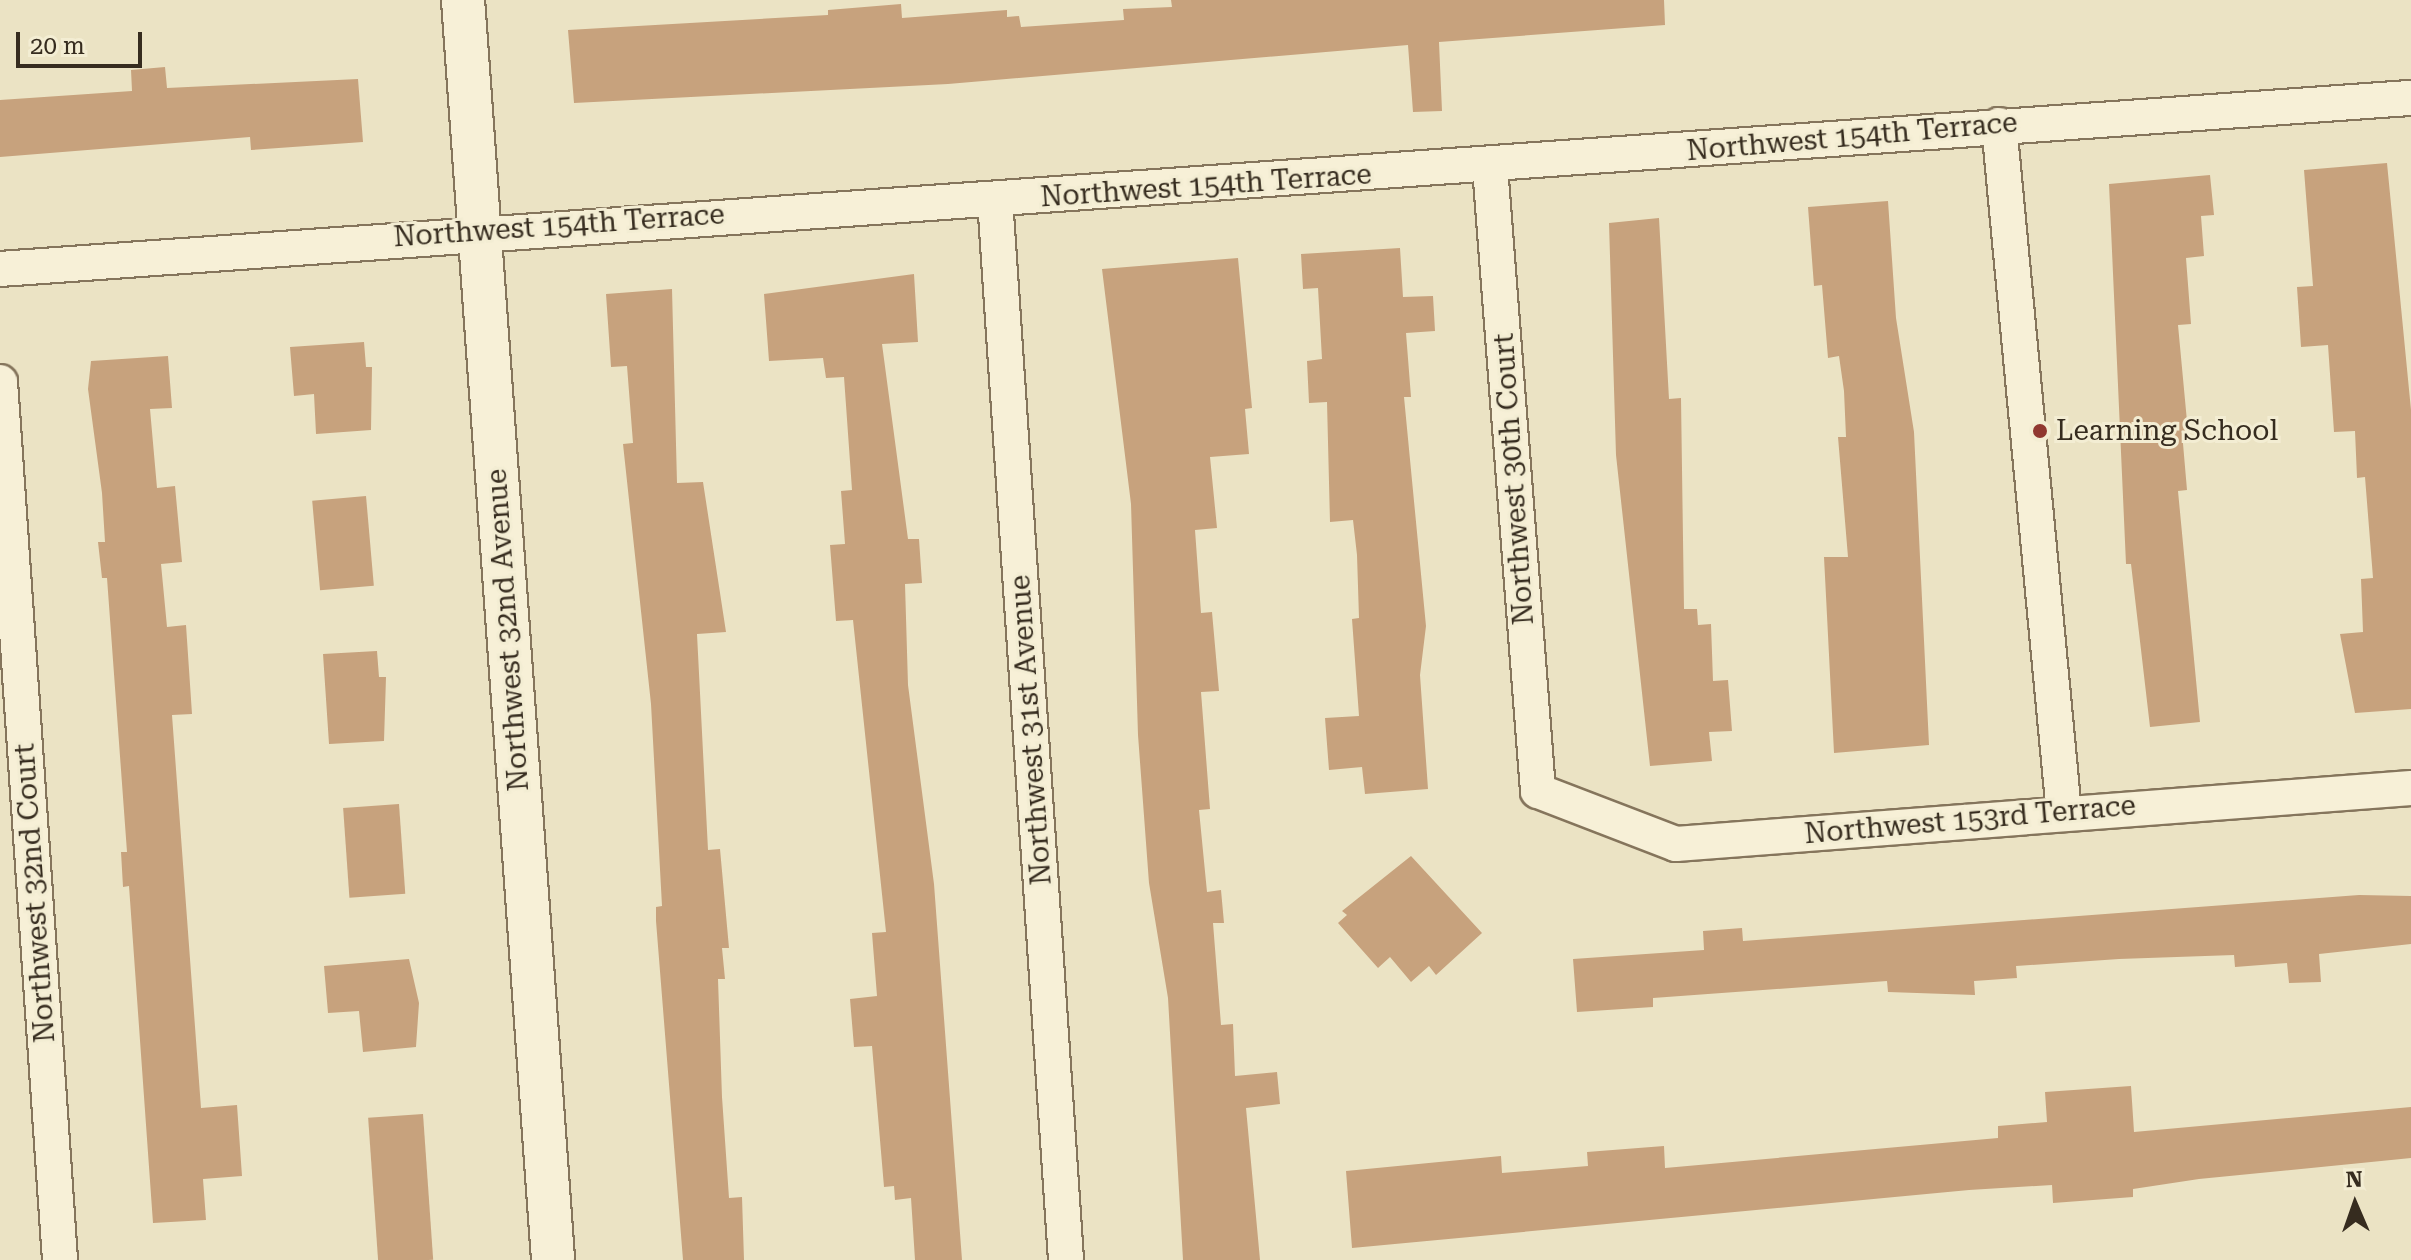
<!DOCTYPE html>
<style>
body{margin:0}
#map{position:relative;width:2411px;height:1260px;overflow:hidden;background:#ebe3c4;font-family:"Roboto Serif",serif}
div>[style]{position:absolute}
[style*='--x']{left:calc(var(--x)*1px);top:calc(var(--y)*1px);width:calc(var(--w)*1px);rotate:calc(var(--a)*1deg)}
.building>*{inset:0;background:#c7a27d;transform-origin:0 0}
.roads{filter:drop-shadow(2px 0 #85755c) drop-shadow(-2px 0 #85755c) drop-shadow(0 2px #85755c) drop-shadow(0 -2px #85755c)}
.minor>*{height:34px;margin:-17px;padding:0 17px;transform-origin:17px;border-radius:17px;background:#f7f0d7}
.tertiary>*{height:42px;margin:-21px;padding:0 21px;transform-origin:21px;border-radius:21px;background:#f7f0d7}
.dots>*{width:22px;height:22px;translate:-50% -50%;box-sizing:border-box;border:4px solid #f3edd3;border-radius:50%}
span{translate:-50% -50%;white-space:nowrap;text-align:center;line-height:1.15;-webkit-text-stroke:6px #f3edd3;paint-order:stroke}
.street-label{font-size:28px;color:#362c1f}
.poi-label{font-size:28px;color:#362c1f}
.left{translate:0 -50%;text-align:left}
.north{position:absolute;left:2315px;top:1164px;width:80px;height:80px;-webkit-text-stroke:6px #f3edd3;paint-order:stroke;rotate:358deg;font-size:22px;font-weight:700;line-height:32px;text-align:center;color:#362c1f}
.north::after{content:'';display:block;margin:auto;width:28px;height:36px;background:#362c1f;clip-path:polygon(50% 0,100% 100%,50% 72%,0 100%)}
.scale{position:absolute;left:16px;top:32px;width:126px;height:36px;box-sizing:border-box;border:4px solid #362c1f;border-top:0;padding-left:10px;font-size:24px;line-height:28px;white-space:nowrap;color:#362c1f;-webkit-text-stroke:6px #f3edd3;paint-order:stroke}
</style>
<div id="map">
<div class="building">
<div style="clip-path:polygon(1171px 0,1664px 0,1665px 25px,1439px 42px,1442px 111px,1413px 112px,1408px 45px,948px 84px,574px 103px,568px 30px,828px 15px,828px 10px,901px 4px,902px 18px,1007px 10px,1007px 17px,1019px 16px,1021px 27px,1124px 20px,1123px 9px,1172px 7px)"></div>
<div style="clip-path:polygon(165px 67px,167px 88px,358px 79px,363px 142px,251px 150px,250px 137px,0 157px,0 100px,132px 91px,131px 70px)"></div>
<div style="clip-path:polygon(2387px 163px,2411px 410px,2411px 709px,2355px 713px,2340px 634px,2363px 632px,2361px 579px,2373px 578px,2365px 477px,2357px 478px,2355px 431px,2334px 432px,2328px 345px,2301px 347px,2297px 287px,2313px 286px,2304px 170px)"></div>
<div style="clip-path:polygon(2210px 175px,2214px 215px,2201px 216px,2204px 256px,2186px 258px,2191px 324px,2178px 325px,2188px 432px,2182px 432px,2187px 490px,2178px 491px,2200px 722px,2150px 727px,2131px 564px,2126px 564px,2109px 184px)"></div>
<div style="clip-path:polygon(1888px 201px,1896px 318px,1914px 432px,1929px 745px,1834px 753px,1824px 557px,1848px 557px,1838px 437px,1846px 437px,1844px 391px,1839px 356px,1828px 358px,1822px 285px,1814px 286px,1808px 207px)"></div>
<div style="clip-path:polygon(1659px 218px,1669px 399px,1681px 398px,1684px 609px,1697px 609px,1698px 625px,1711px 624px,1713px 681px,1728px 680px,1732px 731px,1709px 732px,1712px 761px,1650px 766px,1616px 455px,1609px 223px)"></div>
<div style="clip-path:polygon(1400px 248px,1403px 297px,1433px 296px,1435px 331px,1406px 333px,1411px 397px,1404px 397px,1426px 626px,1420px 675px,1428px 789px,1365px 794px,1362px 767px,1329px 770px,1325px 718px,1359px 716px,1352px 619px,1359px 618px,1357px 555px,1353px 520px,1330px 522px,1327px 402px,1309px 403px,1307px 361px,1322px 359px,1318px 288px,1303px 289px,1301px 254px)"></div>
<div style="clip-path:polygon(1238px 258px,1252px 408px,1245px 409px,1249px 454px,1210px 457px,1217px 528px,1195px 530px,1201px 613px,1212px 612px,1219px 691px,1201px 692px,1210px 809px,1199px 810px,1207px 892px,1221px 890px,1224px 923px,1213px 923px,1221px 1025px,1233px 1024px,1235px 1076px,1277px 1072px,1280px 1104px,1246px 1108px,1260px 1260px,1183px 1260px,1168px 998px,1149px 883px,1138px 735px,1131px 504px,1102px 269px)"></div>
<div style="clip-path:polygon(914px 274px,918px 342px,882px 344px,908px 539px,919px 539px,922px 583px,905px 584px,908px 685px,934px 884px,962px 1260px,915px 1260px,911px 1198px,895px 1200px,894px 1186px,884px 1187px,872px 1046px,854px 1047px,850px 999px,877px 996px,872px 933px,886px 932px,853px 620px,836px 621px,830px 545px,845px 544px,841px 491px,852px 490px,844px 377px,826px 378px,823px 358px,769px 361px,764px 294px)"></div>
<div style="clip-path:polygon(672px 289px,677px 483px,703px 482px,726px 632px,697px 634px,708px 850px,720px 849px,729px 948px,722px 948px,725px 979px,718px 979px,722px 1097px,729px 1198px,742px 1197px,744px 1260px,683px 1260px,656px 921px,656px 907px,662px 906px,651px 704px,623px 444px,633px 443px,627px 366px,611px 367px,606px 294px)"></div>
<div style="clip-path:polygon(364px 342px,366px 367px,372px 367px,371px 430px,316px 434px,314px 394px,294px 396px,290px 347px)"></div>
<div style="clip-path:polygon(168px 356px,172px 408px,150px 409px,157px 488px,175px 486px,182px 562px,161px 564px,167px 627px,186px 625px,192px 714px,172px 715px,201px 1108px,237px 1105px,242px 1176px,203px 1179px,206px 1220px,153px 1223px,129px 886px,123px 887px,121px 852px,127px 852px,107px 578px,102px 578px,98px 542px,105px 542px,102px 493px,88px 389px,91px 361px)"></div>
<div style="left:366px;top:496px;width:90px;height:54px;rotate:85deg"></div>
<div style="clip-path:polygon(377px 651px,379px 677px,386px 677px,384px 741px,329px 744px,323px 654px)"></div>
<div style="left:399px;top:804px;width:90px;height:56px;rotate:86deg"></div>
<div style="clip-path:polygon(1411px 856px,1482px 933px,1436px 975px,1429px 966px,1411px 982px,1390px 957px,1378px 968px,1338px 923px,1347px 915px,1342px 911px)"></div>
<div style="clip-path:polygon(2359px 895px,2411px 896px,2411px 944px,2319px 954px,2321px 982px,2289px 983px,2287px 963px,2235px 967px,2234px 955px,2119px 959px,2016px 966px,2017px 978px,1974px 981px,1975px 995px,1888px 992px,1887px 981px,1653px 998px,1653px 1007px,1577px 1012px,1573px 959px,1704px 950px,1703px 931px,1742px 928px,1743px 941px)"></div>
<div style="clip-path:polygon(409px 959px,419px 1003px,416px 1047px,363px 1052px,359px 1011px,328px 1013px,324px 966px)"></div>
<div style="clip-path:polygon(2131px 1086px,2134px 1132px,2411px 1107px,2411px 1158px,2199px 1179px,2133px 1189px,2133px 1197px,2053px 1203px,2052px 1185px,1969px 1190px,1352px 1248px,1346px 1171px,1501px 1156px,1502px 1173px,1588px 1166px,1587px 1152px,1664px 1146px,1665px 1168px,1998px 1138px,1998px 1126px,2047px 1122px,2045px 1092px)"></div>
<div style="left:423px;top:1114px;width:146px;height:55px;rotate:86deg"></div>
</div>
<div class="roads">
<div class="minor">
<div style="--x:1999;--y:125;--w:690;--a:84.6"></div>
<div style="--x:1490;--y:167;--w:626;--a:85.6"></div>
<div style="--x:1538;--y:791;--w:148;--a:21"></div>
<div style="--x:1676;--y:844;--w:737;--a:-4.36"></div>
<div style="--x:995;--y:199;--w:1063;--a:86.17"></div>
<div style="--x:0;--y:269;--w:2417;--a:-4.06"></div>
<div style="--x:0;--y:382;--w:880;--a:86.09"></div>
</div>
<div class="tertiary">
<div style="--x:463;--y:0;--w:1263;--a:85.91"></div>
</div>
</div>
<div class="dots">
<div style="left:2040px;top:431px;background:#903830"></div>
</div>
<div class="street-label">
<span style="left:1852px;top:137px;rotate:-5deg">Northwest 154th Terrace</span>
<span style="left:1206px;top:186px;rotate:-4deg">Northwest 154th Terrace</span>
<span style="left:559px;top:226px;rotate:-4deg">Northwest 154th Terrace</span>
<span style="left:1514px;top:479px;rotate:-94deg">Northwest 30th Court</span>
<span style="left:508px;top:630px;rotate:-94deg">Northwest 32nd Avenue</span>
<span style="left:1031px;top:730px;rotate:-94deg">Northwest 31st Avenue</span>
<span style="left:1970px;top:820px;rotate:-5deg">Northwest 153rd Terrace</span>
<span style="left:35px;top:893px;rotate:-94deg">Northwest 32nd Court</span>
</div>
<div class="poi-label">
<span class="left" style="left:2056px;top:431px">Learning School</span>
</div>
<div class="north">N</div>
<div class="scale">20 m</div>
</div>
